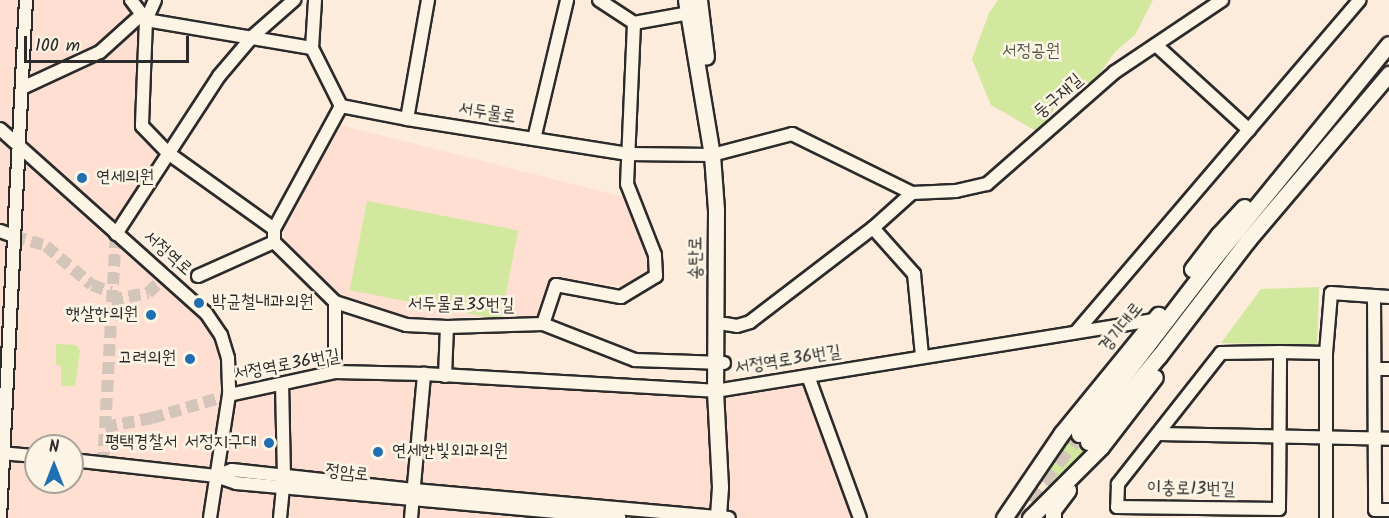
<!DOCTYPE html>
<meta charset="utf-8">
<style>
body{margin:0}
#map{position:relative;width:1389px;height:518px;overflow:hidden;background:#fdebdc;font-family:Kalam,"Poor Story",sans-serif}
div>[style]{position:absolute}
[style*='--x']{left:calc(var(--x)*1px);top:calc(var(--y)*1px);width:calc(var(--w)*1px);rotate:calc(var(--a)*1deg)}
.built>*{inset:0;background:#fedfd1}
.green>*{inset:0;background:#d1e89e;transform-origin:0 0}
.minor-tunnel>*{height:12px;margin-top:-6px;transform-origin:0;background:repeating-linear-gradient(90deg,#d3c5b9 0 12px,transparent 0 18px)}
.major-tunnel>*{height:15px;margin-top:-7.5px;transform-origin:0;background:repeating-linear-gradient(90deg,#d3c5b9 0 15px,transparent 0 23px)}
.roads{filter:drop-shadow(2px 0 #2b2b2b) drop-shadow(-2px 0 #2b2b2b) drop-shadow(0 2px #2b2b2b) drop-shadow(0 -2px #2b2b2b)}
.minor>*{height:12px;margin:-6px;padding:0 6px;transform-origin:6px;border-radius:6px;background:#fcf5e5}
.major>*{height:15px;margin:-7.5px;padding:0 7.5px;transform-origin:7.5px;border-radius:7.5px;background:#fcf5e5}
.dots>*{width:16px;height:16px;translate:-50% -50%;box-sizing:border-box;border:3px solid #fcf5e5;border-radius:50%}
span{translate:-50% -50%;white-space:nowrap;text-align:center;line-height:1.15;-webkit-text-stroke:5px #fcf5e5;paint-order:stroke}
.park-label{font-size:18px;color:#545a48}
.street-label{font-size:18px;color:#2b2b2b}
.poi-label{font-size:18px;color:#2b2b2b}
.left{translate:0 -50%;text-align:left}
.right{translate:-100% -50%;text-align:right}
.north{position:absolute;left:24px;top:434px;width:60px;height:60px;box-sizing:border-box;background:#fcf5e5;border:2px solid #a8a49b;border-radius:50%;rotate:0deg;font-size:16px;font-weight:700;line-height:24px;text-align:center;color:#2b2b2b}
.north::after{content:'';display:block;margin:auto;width:21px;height:27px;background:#1f6fb2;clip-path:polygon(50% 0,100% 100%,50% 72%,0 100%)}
.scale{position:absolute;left:24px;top:36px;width:165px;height:27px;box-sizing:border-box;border:3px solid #2b2b2b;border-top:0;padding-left:8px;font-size:18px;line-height:21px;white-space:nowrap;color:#2b2b2b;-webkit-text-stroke:4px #fcf5e5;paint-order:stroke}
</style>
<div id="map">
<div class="built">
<div style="clip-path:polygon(evenodd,0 0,154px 0,142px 126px,168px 153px,116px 234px,206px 313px,229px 395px,335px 372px,715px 391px,808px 376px,860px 518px,0 518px,0 0,36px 446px,72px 446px,72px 482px,36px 482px,36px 446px)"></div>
<div style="clip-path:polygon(340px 125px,628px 198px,654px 260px,653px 274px,630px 288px,554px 276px,542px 317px,406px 317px,342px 297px,285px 246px,284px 229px)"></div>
</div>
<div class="green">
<div style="clip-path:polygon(998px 0,1153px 0,1135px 35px,1115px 52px,1094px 81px,1058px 97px,1051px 116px,1036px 131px,991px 105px,972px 59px,989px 13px)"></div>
<div style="left:367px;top:201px;width:154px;height:91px;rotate:11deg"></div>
<div style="clip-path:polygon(1319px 287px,1317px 345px,1221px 343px,1261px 289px)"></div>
<div style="clip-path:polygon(56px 344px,76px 345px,80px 351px,75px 386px,61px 386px,61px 366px,56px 365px)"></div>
<div style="clip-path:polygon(1070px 427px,1093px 446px,1052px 486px,1046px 486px,1042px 477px)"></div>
</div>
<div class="minor-tunnel">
<div style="--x:14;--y:236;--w:34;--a:17"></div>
<div style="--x:46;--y:246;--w:60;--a:40.3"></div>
<div style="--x:92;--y:285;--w:20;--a:20"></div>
<div style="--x:111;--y:300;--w:38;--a:-11"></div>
<div style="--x:148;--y:293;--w:22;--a:-43"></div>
<div style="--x:105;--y:427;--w:48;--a:-10.8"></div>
<div style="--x:152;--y:418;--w:80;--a:-16.6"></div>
<div style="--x:103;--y:464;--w:230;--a:-86.8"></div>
</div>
<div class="major-tunnel">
<div style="--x:1015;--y:518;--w:106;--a:-52.7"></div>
</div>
<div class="roads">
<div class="minor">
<div style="--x:131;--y:0;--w:25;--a:53"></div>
<div style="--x:146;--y:20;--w:168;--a:9.6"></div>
<div style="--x:155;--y:0;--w:22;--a:114"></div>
<div style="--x:146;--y:20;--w:106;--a:92.2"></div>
<div style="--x:142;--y:126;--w:37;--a:46"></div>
<div style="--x:168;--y:153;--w:130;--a:35.6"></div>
<div style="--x:274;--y:229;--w:13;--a:90"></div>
<div style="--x:274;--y:242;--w:86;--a:44.5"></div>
<div style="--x:335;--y:302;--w:75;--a:17.9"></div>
<div style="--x:406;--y:325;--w:41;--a:2.8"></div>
<div style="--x:447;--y:327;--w:96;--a:-1.8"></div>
<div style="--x:543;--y:324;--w:99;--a:21.4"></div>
<div style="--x:635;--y:360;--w:89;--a:1.9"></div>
<div style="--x:599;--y:0;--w:42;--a:33.3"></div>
<div style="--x:634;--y:23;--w:62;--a:-10.2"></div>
<div style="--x:1156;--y:45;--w:126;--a:42.4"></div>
<div style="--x:22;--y:88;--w:86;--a:-24.8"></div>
<div style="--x:100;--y:52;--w:55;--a:-42.1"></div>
<div style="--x:341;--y:106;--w:67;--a:11.1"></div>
<div style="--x:407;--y:119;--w:224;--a:9"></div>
<div style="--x:628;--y:154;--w:84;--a:0.7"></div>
<div style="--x:712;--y:155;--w:83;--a:-14.7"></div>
<div style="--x:792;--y:134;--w:134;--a:26.2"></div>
<div style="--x:912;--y:193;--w:44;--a:-2.6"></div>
<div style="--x:956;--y:191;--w:32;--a:-13"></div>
<div style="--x:987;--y:184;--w:170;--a:-41.2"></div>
<div style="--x:1115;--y:72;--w:129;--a:-33.9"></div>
<div style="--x:407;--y:119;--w:121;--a:-80"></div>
<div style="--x:0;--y:129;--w:276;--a:41.8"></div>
<div style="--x:206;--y:313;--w:27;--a:56"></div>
<div style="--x:221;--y:335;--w:24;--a:73"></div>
<div style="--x:228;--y:358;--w:37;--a:88"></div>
<div style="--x:229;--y:395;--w:124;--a:98.8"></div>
<div style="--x:534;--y:139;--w:143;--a:-76.6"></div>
<div style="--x:873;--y:228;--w:62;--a:48.3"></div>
<div style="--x:914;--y:274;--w:82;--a:84.4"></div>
<div style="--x:274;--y:229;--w:140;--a:-61.4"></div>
<div style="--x:341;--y:106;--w:65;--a:-116.6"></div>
<div style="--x:312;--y:48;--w:48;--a:-86.4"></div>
<div style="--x:0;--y:231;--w:15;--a:20"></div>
<div style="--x:116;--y:234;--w:189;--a:-56.9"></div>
<div style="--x:219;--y:76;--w:52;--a:-49.6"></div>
<div style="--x:253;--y:36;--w:55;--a:-41.3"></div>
<div style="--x:198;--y:276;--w:83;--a:-24.1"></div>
<div style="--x:1374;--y:296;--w:214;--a:89.7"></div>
<div style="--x:1375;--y:510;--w:14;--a:0"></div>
<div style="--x:335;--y:302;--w:70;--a:90"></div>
<div style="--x:543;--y:324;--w:41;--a:-71.6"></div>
<div style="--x:556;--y:285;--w:66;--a:10.5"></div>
<div style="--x:621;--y:297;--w:41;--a:-31"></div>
<div style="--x:656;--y:276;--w:21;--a:-93"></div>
<div style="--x:655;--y:255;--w:76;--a:-111.5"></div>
<div style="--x:627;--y:184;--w:161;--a:-87.5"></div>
<div style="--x:725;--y:324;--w:12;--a:9"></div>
<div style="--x:737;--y:326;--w:14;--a:-17"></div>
<div style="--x:750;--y:322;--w:155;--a:-37.4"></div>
<div style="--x:873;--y:228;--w:52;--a:-41.9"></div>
<div style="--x:1077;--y:331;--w:435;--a:-49.5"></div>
<div style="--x:1280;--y:352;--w:59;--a:179"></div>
<div style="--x:1221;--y:353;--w:167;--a:128.2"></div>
<div style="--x:1118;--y:484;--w:23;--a:92"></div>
<div style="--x:1117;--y:507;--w:162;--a:0.7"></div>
<div style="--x:1279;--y:509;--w:157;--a:-89.6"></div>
<div style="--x:1280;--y:352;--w:46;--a:1.2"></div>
<div style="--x:1375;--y:369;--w:14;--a:0"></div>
<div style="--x:445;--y:376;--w:49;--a:-87.7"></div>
<div style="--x:808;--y:376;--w:151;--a:69.9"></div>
<div style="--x:229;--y:395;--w:108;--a:-12.2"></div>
<div style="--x:335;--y:372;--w:89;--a:1.3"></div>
<div style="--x:424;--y:374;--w:291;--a:3.3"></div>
<div style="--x:715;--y:391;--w:445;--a:-9.2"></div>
<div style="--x:1159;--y:434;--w:230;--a:1.2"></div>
<div style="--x:0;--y:453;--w:36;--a:5"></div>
<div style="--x:72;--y:460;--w:145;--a:6.3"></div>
<div style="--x:216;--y:476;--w:21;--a:19"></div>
<div style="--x:236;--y:483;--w:385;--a:5.2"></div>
<div style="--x:216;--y:476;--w:17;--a:-21"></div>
<div style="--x:232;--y:470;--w:183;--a:6.3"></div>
<div style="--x:414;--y:490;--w:316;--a:5.1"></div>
<div style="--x:0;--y:518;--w:519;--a:-87.13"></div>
<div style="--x:280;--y:518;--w:41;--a:-84.4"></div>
<div style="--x:284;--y:477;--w:93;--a:-91.2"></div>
<div style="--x:411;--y:518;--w:145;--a:-84.8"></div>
<div style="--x:1326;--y:518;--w:165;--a:-90"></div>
<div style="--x:1326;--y:353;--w:60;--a:-85.2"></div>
<div style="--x:1331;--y:293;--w:58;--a:3.9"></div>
</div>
<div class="major">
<div style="--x:686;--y:0;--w:157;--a:80.5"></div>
<div style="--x:712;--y:155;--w:55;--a:85.8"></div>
<div style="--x:716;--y:210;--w:181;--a:90.3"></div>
<div style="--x:715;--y:391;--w:96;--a:87"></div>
<div style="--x:720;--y:487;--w:31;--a:94"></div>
<div style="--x:699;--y:0;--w:57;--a:83"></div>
<div style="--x:1192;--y:269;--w:44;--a:-52.4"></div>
<div style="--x:1219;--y:234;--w:37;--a:-47"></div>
<div style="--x:1079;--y:434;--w:217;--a:-52.5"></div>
<div style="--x:1211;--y:262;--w:281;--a:-50.8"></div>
<div style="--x:1088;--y:442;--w:112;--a:-50.5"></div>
<div style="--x:1159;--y:356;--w:146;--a:-52.5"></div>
<div style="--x:1248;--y:240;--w:218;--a:-49.7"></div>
<div style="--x:1004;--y:518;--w:102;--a:-55.8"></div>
<div style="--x:1061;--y:434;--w:154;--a:-50.8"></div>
<div style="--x:1030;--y:518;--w:100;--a:-45"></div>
<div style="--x:1101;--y:447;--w:88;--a:-52.4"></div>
<div style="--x:1053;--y:518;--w:8;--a:-90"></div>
<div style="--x:1053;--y:510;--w:25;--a:-53"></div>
</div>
</div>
<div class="dots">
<div style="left:82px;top:178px;background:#1f6fb2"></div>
<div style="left:199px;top:303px;background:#1f6fb2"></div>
<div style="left:151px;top:315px;background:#1f6fb2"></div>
<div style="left:190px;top:359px;background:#1f6fb2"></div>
<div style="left:269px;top:443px;background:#1f6fb2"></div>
<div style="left:378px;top:452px;background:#1f6fb2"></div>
</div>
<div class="park-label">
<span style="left:1031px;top:52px">서정공원</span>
</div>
<div class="street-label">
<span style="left:1059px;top:97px;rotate:-41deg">둥구재길</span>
<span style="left:487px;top:114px;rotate:9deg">서두물로</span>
<span style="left:167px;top:254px;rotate:41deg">서정역로</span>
<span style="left:697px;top:258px;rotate:-90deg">송탄로</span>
<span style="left:461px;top:306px;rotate:1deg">서두물로35번길</span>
<span style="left:1122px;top:328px;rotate:-51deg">경기대로</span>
<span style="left:788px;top:361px;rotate:-9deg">서정역로36번길</span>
<span style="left:287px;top:366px;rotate:-10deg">서정역로36번길</span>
<span style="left:347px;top:474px;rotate:6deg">정암로</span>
<span style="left:1191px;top:490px;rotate:1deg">이충로13번길</span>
</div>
<div class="poi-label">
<span class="left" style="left:96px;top:178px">연세의원</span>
<span class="left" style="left:212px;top:303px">박균철내과의원</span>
<span class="right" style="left:138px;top:315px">햇살한의원</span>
<span class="right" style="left:176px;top:359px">고려의원</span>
<span class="right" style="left:257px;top:443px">평택경찰서 서정지구대</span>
<span class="left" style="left:392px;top:452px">연세한빛외과의원</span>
</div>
<div class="north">N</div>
<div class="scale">100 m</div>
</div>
